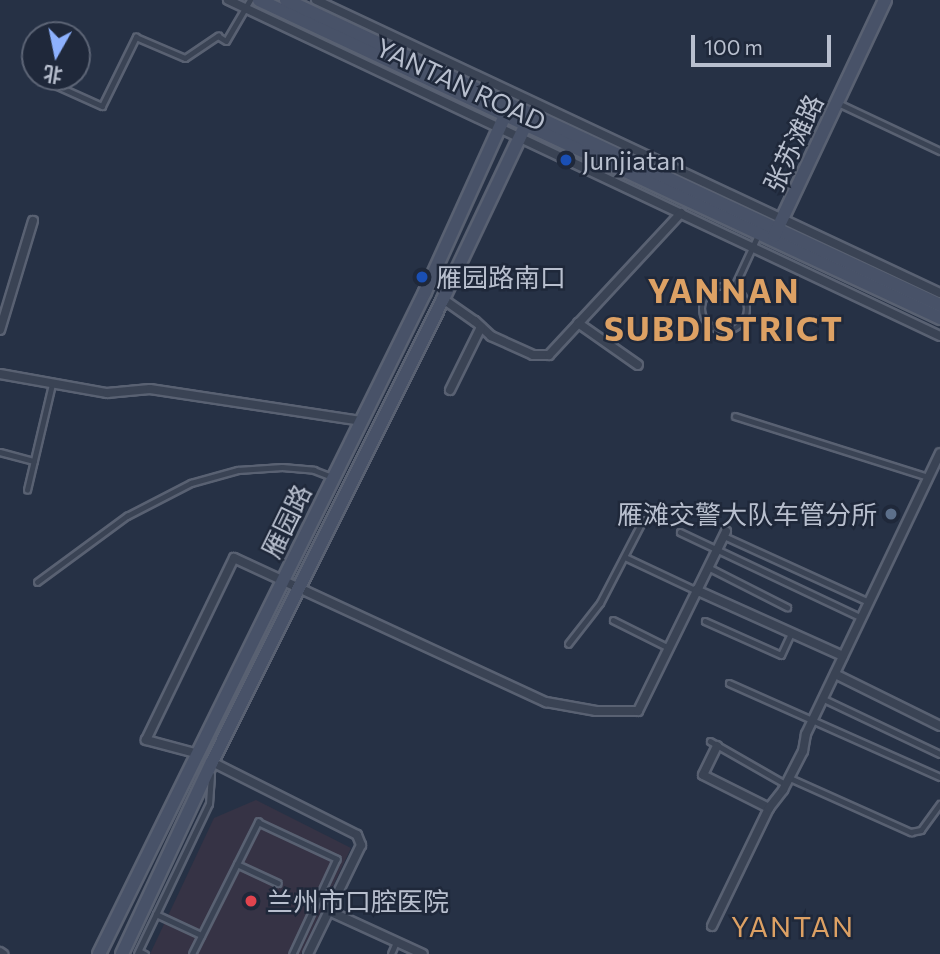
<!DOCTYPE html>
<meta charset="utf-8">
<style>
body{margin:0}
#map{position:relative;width:940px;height:954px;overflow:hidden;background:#263145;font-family:Commissioner,"Noto Sans SC",sans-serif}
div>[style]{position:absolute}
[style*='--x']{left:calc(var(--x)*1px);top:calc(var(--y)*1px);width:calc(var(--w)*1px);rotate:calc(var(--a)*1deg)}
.medical>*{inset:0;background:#363345}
.roads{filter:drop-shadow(2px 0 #596172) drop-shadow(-2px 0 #596172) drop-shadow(0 2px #596172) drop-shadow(0 -2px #596172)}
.lane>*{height:4.5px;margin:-2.25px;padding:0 2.25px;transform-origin:2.25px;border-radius:2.25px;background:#3a4354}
.lane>.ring{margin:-2.25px;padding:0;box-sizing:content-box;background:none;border:4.5px solid #3a4354;border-radius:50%}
.street>*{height:8px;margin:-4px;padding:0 4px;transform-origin:4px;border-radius:4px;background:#3a4354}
.secondary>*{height:12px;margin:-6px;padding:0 6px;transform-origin:6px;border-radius:6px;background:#485268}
.dots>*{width:19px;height:19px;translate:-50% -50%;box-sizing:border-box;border:4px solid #1f283a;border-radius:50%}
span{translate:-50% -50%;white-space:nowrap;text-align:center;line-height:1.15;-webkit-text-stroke:5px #1f283a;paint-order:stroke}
.street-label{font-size:26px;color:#b8bfce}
.poi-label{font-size:26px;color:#b8bfce}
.left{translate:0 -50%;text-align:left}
.right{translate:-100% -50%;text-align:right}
.neighbourhood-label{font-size:28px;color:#dda164;letter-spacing:2px}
.district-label{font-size:33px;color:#dda164;font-weight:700;letter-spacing:2px}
.north{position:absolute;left:21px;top:21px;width:70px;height:70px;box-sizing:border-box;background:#1f283a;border:2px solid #5c6475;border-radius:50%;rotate:189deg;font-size:19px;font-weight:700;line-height:28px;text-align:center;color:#b8bfce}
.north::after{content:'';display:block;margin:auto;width:24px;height:32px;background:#8db1fe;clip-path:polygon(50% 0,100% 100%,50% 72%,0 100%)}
.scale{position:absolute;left:691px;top:35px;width:140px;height:32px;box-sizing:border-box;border:4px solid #b8bfce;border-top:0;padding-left:9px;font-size:21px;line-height:24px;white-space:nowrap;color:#b8bfce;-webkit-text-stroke:5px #1f283a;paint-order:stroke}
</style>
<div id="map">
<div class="medical">
<div style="clip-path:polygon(256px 800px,351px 848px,301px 954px,150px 954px,214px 818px)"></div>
</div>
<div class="roads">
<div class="lane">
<div style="--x:42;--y:79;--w:66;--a:24.2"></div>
<div style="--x:102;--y:106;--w:77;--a:-63.8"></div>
<div style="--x:136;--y:37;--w:53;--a:23.2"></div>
<div style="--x:185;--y:58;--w:40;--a:-34"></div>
<div style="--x:218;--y:36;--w:9;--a:32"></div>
<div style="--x:226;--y:41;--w:48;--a:-59.7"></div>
<div style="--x:838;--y:103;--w:113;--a:25.2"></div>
<div class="ring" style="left:702px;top:286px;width:41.5px;height:41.5px"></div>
<div style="--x:734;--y:287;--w:60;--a:-65.2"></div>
<div style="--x:735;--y:416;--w:202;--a:17.5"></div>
<div style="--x:0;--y:452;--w:35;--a:15"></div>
<div style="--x:27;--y:490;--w:109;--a:-76.7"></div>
<div style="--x:680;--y:532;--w:201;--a:25.3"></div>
<div style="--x:724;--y:536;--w:159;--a:24.5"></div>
<div style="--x:625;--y:557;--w:77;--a:25.2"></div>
<div style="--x:708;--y:567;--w:89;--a:26.9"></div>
<div style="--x:37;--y:582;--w:112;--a:-36.3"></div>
<div style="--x:127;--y:516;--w:72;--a:-27.3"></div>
<div style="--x:191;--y:483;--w:49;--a:-15.5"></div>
<div style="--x:238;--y:470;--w:44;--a:-3.9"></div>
<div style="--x:282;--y:467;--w:32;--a:5"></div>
<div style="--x:314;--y:470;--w:19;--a:21"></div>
<div style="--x:613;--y:620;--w:60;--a:26.6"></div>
<div style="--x:705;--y:621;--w:83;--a:24.1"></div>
<div style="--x:781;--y:655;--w:23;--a:-65"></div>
<div style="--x:568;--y:644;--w:52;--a:-52"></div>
<div style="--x:600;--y:603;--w:93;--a:-62.6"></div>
<div style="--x:729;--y:683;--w:231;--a:24"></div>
<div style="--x:824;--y:699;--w:128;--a:25.4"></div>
<div style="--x:710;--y:741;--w:86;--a:29.8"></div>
<div style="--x:790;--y:778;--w:133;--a:24.1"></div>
<div style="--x:911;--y:832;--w:10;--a:-11"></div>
<div style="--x:921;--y:830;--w:32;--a:-54"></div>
<div style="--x:237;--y:864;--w:45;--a:24.9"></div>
<div style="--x:156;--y:914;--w:50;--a:25"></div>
<div style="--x:139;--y:951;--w:7;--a:27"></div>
<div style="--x:137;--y:954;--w:166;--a:-64.4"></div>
<div style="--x:209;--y:804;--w:29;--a:-86"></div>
<div style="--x:192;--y:954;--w:148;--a:-63.4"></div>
<div style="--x:258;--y:822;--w:87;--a:25.1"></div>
<div style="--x:337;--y:859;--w:105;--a:114.9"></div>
<div style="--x:391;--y:954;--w:13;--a:-67"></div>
</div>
<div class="street">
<div style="--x:228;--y:0;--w:787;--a:25.26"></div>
<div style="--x:316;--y:0;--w:689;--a:25.15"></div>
<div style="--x:443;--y:299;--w:39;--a:35"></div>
<div style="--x:475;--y:321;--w:22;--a:43"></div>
<div style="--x:491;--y:336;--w:46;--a:24.3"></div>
<div style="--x:533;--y:355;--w:16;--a:0"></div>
<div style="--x:549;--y:355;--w:194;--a:-47.1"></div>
<div style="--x:578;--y:323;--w:73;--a:35"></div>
<div style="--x:0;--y:330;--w:114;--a:-73.2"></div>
<div style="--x:0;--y:374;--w:109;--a:10.1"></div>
<div style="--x:107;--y:393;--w:43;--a:-5.3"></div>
<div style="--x:150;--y:389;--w:213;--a:8.6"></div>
<div style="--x:450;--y:390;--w:70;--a:-63.8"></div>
<div style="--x:696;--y:590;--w:161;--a:24.2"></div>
<div style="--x:835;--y:674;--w:117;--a:26.3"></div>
<div style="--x:717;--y:746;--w:32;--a:116"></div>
<div style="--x:703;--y:775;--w:74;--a:26.6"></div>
<div style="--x:195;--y:753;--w:51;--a:-165.1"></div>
<div style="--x:146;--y:740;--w:202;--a:-64.2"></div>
<div style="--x:234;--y:558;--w:344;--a:24.8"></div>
<div style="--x:546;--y:702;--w:51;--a:10.2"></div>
<div style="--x:596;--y:711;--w:42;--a:0"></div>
<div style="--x:638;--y:711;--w:200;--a:-63.9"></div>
<div style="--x:212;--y:762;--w:162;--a:26.7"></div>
<div style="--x:357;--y:835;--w:11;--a:68"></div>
<div style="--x:361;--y:845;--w:121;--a:115.9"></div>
<div style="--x:329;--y:911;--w:103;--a:24.6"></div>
<div style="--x:712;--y:926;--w:131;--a:-64.2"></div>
<div style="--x:769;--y:808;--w:23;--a:-52"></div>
<div style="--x:783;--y:790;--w:44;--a:-62.9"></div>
<div style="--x:803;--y:751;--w:17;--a:-80"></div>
<div style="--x:806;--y:734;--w:311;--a:-64.5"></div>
<div style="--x:0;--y:952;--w:4;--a:34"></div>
</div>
<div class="secondary">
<div style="--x:259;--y:0;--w:752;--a:25.03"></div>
<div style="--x:286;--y:0;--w:722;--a:25"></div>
<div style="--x:774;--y:236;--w:261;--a:-64.8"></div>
<div style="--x:99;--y:954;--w:738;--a:-63.78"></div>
<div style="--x:425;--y:292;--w:205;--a:-65.6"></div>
<div style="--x:122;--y:954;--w:212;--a:-64.9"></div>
<div style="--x:212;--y:762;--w:517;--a:-63.48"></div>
<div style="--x:443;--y:299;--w:205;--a:-64.6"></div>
</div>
</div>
<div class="dots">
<div style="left:566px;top:160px;background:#1a4fb4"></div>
<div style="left:422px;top:277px;background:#1a4fb4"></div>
<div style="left:891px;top:514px;background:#5c6f8a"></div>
<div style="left:251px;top:901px;background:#e0444e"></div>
</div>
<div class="street-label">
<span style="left:461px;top:84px;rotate:25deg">YANTAN ROAD</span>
<span style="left:793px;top:143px;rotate:-65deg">张苏滩路</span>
<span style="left:286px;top:521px;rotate:-64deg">雁园路</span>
</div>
<div class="poi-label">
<span class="left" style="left:582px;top:160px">Junjiatan</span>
<span class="left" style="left:436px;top:277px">雁园路南口</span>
<span class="right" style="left:877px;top:514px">雁滩交警大队车管分所</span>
<span class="left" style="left:267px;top:901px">兰州市口腔医院</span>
</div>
<div class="neighbourhood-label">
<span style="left:793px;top:926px">YANTAN</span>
</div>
<div class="district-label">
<span style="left:724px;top:309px">YANNAN<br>SUBDISTRICT</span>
</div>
<div class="north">北</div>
<div class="scale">100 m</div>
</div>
